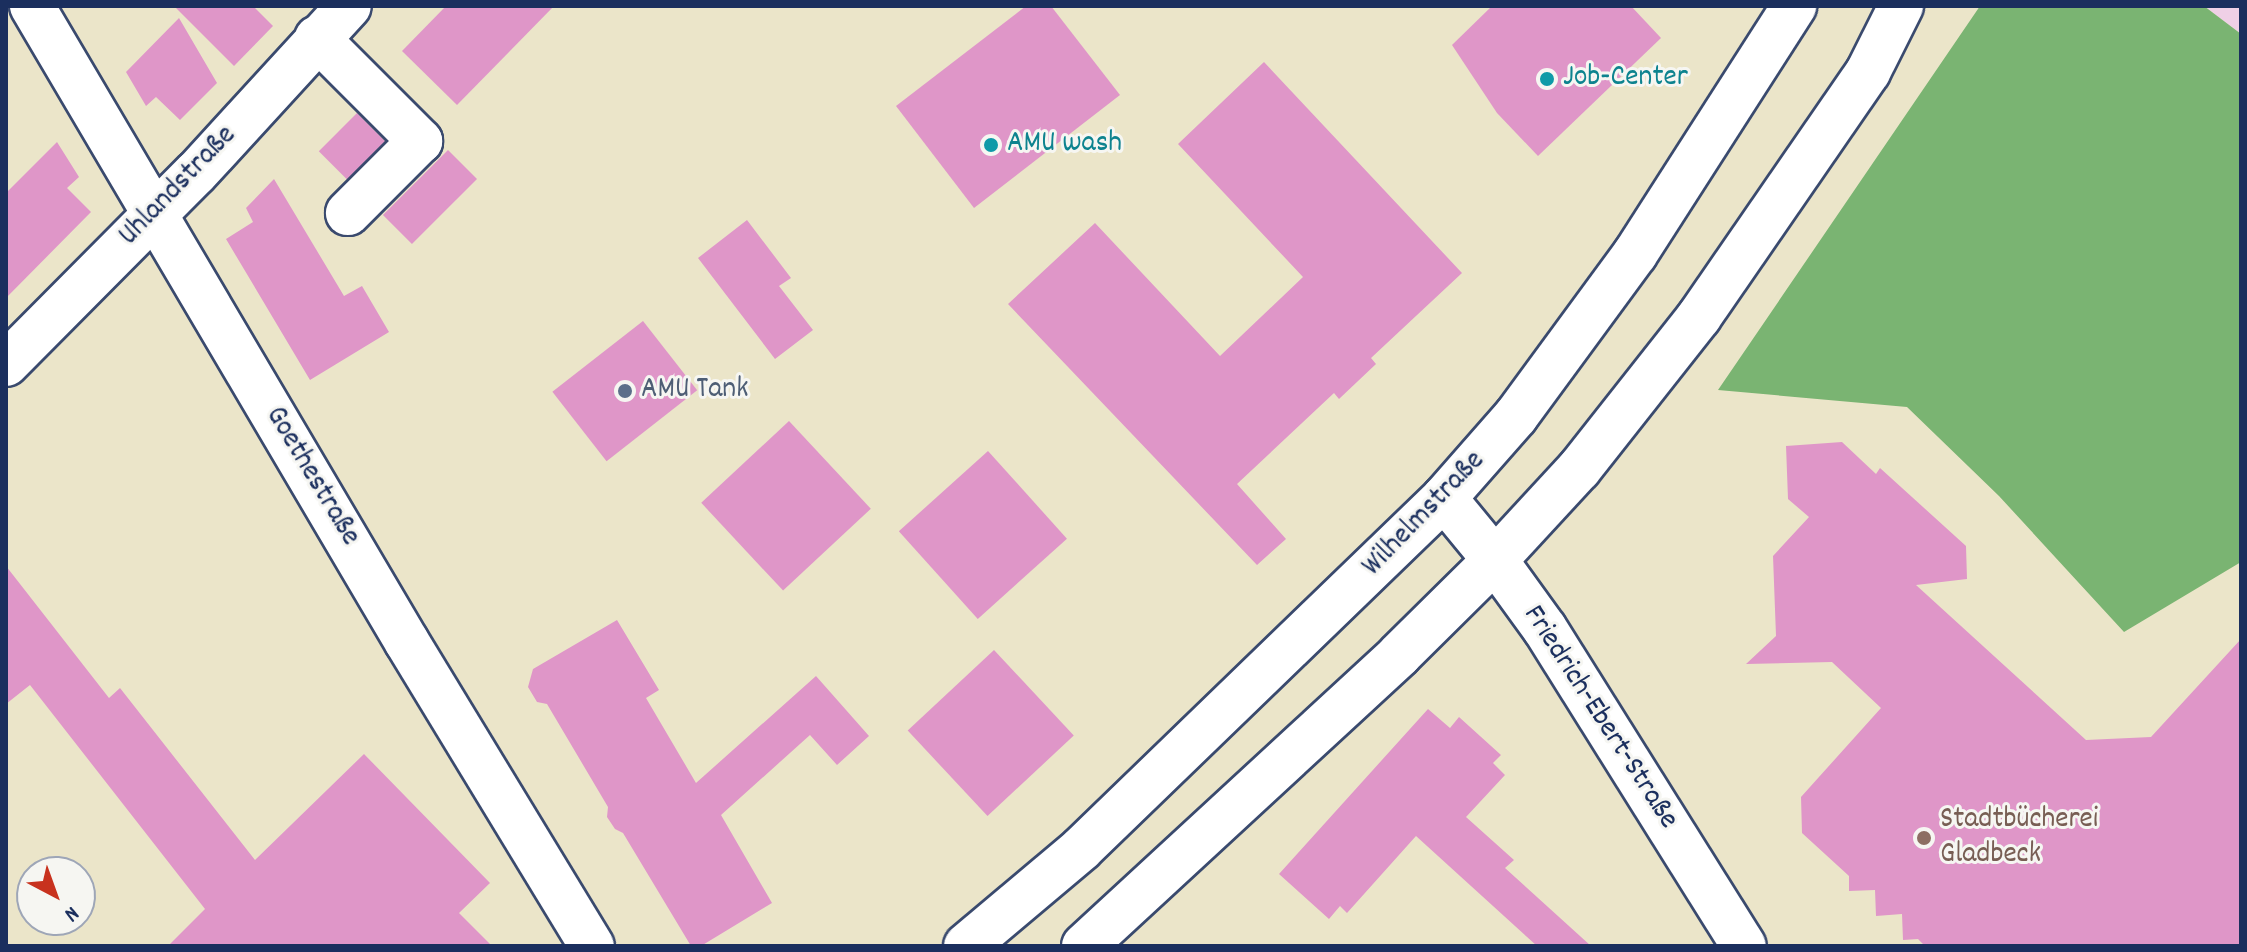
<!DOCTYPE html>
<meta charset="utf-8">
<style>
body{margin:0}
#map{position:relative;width:2247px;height:952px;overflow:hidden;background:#ebe5c9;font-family:Dekko,sans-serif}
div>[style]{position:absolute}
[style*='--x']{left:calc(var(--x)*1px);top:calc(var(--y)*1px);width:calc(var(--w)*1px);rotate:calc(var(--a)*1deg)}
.built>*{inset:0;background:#efd0e6}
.forest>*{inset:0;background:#7ab472}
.building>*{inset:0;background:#df96c8;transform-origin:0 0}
.roads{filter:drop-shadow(2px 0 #3a4a6e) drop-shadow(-2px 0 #3a4a6e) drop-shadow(0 2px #3a4a6e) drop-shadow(0 -2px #3a4a6e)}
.minor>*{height:44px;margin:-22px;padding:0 22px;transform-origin:22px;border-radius:22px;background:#fff}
.major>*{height:44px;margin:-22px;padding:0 22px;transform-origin:22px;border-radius:22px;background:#fff}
.dots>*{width:22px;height:22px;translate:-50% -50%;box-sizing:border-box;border:4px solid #f6f6f2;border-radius:50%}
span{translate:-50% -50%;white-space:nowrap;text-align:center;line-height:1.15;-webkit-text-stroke:6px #f6f6f2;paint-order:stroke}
.culture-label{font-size:30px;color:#0d838f}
.left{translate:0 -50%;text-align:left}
.street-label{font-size:30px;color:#1b2f5e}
.service-label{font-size:30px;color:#4e5e75}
.education-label{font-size:30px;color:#785e54}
.frame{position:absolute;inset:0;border:8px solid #1b2f5e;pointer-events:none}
.north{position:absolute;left:16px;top:856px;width:80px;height:80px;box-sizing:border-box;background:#f6f6f2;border:2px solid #9ea6b7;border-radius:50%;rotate:139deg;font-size:22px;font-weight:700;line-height:32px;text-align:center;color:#1b2f5e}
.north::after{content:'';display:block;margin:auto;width:28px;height:36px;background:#c8321e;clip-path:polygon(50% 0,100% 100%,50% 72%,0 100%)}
</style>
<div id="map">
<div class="built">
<div style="clip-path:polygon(2204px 6px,2241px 6px,2241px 34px)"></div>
</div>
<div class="forest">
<div style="clip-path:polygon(1980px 6px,2204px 6px,2241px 34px,2241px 562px,2124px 632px,1999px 496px,1907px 407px,1718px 390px)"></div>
</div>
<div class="building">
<div style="clip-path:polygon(174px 6px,253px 6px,273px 26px,234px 66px)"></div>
<div style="clip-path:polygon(446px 6px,554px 6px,457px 105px,402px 51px)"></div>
<div style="clip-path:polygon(1026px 6px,1051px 6px,1120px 95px,974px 208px,896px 106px)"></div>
<div style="clip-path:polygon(1492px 6px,1631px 6px,1661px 38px,1538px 156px,1497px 113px,1452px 45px)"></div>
<div style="clip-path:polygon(179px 18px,217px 83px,180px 120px,156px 97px,146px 106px,126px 72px)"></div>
<div style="clip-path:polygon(1264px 62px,1462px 273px,1371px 358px,1376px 364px,1339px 399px,1334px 393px,1237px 484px,1286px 539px,1257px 565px,1008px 304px,1095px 223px,1220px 356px,1303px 277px,1178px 144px)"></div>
<div style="left:357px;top:113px;width:40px;height:54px;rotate:45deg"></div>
<div style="clip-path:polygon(57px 142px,79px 177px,67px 188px,91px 212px,6px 298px,6px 193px)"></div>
<div style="left:448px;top:150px;width:41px;height:92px;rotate:45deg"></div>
<div style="clip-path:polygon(274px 179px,344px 296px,362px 286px,389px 332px,310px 380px,226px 239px,253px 222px,246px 208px)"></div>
<div style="clip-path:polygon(747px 220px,791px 278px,779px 286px,813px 330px,775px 359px,698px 258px)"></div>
<div style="left:643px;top:321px;width:88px;height:115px;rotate:52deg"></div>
<div style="left:789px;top:421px;width:120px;height:120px;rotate:47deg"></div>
<div style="clip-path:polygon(1842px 442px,1876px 474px,1880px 468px,1966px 546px,1967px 579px,1916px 585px,2086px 740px,2151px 737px,2241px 639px,2241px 946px,1925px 946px,1918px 939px,1903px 940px,1902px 914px,1876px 916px,1875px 890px,1849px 891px,1849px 876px,1802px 833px,1801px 797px,1881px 708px,1832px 662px,1746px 664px,1776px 636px,1773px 556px,1809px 517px,1788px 499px,1786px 446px)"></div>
<div style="left:988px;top:451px;width:118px;height:120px;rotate:48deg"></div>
<div style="clip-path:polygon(6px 566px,109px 698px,120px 688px,255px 860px,364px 754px,490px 883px,459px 913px,492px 946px,168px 946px,205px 909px,30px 685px,6px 704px)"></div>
<div style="clip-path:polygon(617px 620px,659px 690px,646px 698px,696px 783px,816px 676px,869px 736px,837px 765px,810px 735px,721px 815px,772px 903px,701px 946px,691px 946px,623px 833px,615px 829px,607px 817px,608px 807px,547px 704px,537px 702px,528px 687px,533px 669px)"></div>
<div style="left:994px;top:650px;width:117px;height:118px;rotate:47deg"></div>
<div style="clip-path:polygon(1428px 709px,1450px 728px,1459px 717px,1501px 755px,1493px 763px,1505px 775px,1466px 817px,1514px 860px,1505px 868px,1591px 946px,1537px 946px,1416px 836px,1347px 913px,1340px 906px,1329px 919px,1279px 874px)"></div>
</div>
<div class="roads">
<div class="minor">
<div style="--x:32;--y:6;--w:738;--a:59.48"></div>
<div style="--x:407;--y:642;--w:356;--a:58.7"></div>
<div style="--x:317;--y:38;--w:146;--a:45"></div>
<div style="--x:420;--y:141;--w:102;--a:135"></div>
<div style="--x:6;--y:364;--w:269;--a:-45.2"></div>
<div style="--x:196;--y:173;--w:226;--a:-47.5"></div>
<div style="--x:1444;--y:498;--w:80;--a:50.6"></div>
<div style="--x:1495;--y:560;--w:85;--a:54.1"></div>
<div style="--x:1545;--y:629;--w:374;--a:57.9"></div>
</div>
<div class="major">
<div style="--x:966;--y:946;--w:150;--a:-40.1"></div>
<div style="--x:1081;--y:849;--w:505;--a:-44.04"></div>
<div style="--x:1444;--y:498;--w:109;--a:-48.7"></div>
<div style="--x:1516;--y:416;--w:201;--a:-53.7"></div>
<div style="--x:1635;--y:254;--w:295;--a:-57.3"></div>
<div style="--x:1084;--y:946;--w:429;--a:-42.7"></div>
<div style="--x:1399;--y:655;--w:135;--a:-44.7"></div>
<div style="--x:1495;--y:560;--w:124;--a:-47.3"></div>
<div style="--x:1579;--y:469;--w:194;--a:-51.7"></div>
<div style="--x:1699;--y:317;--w:298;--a:-55.4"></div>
<div style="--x:1868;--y:72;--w:74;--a:-63.4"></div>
</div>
</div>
<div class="dots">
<div style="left:1547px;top:79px;background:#0f9aa8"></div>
<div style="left:991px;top:145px;background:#0f9aa8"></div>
<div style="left:625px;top:391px;background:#5c6f8a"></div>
<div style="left:1924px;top:838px;background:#8d6e63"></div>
</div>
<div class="culture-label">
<span class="left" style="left:1563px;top:79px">Job-Center</span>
<span class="left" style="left:1007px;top:145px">AMU wash</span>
</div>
<div class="street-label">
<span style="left:179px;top:187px;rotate:-46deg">Uhlandstraße</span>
<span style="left:311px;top:477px;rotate:59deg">Goethestraße</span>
<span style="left:1425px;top:515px;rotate:-46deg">Wilhelmstraße</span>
<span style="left:1599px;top:718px;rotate:57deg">Friedrich-Ebert-Straße</span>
</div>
<div class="service-label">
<span class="left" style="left:641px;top:391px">AMU Tank</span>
</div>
<div class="education-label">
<span class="left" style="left:1940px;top:838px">Stadtbücherei<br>Gladbeck</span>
</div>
<div class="frame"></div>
<div class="north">N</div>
</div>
